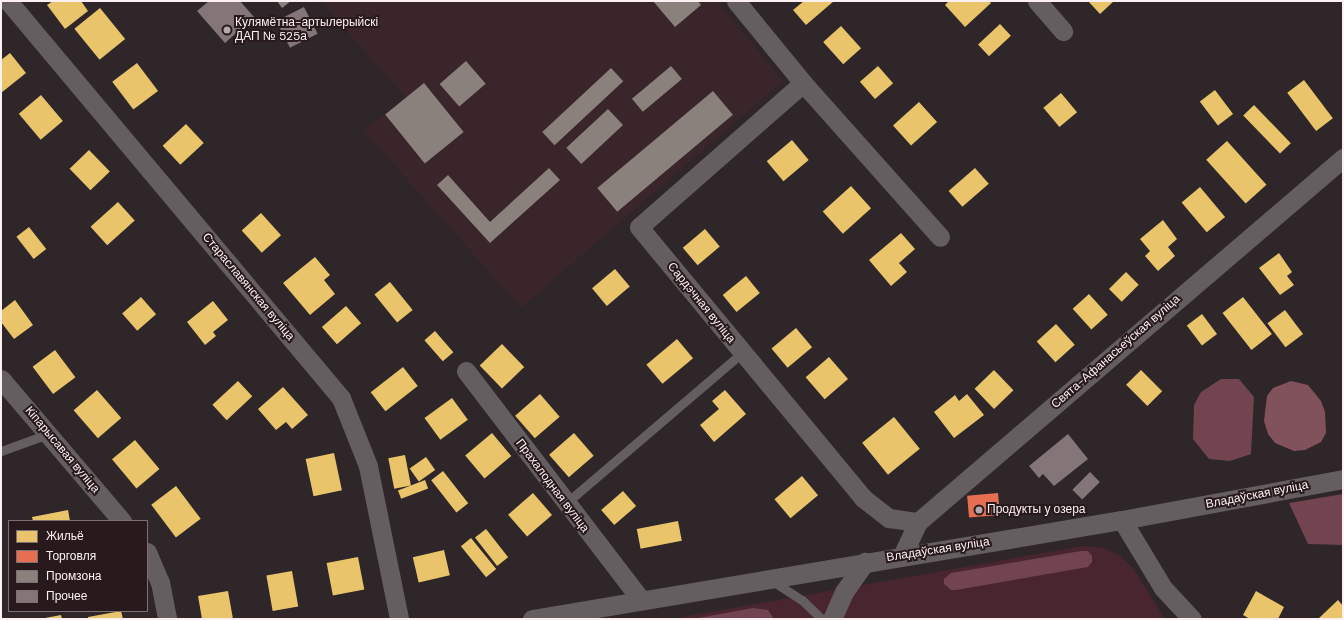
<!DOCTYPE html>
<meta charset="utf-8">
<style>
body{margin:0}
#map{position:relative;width:1344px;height:620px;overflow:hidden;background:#2e2628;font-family:"DM Sans",sans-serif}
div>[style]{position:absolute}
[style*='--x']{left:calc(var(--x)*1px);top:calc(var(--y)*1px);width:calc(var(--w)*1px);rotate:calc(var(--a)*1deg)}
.built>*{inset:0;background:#3a252a}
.green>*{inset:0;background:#49262f}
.forest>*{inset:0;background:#71444f}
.water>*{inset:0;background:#82525c}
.homes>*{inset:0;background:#e9c46a;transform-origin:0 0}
.shops>*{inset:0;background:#e76f51;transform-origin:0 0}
.industry>*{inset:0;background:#8a817c;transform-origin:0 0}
.building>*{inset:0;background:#847578;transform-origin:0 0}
.lane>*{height:9px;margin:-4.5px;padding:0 4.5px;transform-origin:4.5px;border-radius:4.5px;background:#655e60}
.street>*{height:19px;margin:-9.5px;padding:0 9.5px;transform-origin:9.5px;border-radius:9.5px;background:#655e60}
.dots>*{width:11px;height:11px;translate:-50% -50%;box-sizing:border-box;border:2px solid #28191c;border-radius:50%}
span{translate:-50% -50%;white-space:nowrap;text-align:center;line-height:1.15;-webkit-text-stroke:4px #28191c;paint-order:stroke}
.poi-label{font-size:12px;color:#fcf0f2}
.left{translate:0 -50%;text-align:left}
.street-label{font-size:12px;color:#fcf0f2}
.frame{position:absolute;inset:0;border:2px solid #fcf0f2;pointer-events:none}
.legend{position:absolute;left:8px;top:520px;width:140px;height:92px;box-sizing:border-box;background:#28191c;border:1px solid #7d6f72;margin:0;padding:5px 7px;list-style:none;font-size:12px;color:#fcf0f2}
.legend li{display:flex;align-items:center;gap:8px;height:20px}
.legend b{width:20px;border:1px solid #7d6f72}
</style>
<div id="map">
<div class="built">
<div style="clip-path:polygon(320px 1px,717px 1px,783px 81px,521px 308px,363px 130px,406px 98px)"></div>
</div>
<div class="green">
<div style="clip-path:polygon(1083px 546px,1103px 548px,1121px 556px,1135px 571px,1165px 619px,671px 619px)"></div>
</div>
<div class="forest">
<div style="clip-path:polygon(1221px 379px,1239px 379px,1254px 397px,1251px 454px,1230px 461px,1209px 459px,1193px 439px,1194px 405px,1201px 392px)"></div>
<div style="clip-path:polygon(1343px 494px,1343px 545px,1308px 544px,1289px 503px)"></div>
<div style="clip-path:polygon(1081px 551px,1088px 551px,1092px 556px,1092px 562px,1088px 567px,956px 590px,951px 590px,944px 584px,944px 579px,951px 573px)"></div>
<div style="clip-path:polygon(753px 608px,768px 610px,774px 619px,693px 619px)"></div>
</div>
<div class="water">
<div style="clip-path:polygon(1291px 381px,1308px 385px,1321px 401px,1325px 412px,1326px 433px,1321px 442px,1305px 450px,1294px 451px,1275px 443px,1268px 434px,1264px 421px,1267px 396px,1273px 388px)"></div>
</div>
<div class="homes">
<div style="clip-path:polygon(53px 1px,81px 1px,88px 11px,65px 29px,47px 5px)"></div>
<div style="clip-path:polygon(804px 1px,834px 1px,806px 25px,793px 10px)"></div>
<div style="clip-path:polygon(949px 1px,989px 1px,991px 3px,965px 27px,945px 5px)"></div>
<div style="clip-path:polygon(1088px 1px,1114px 1px,1100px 14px)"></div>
<div style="left:100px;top:8px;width:40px;height:33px;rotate:51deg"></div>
<div style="left:1000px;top:24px;width:16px;height:30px;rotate:47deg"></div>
<div style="left:841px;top:26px;width:30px;height:24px;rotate:48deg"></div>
<div style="clip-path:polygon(10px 53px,26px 73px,1px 93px,1px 60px)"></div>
<div style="left:137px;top:63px;width:35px;height:31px;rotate:53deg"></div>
<div style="left:878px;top:66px;width:23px;height:24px;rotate:49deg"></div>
<div style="left:1304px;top:80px;width:48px;height:21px;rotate:53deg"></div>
<div style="left:1215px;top:90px;width:30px;height:19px;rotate:53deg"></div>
<div style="left:1061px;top:93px;width:25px;height:23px;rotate:50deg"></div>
<div style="left:41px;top:95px;width:34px;height:29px;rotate:50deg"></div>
<div style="left:919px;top:102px;width:27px;height:35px;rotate:48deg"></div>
<div style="left:1254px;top:105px;width:53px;height:15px;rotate:46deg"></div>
<div style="left:186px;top:124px;width:26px;height:32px;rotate:47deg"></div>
<div style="left:792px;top:140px;width:26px;height:33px;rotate:50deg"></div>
<div style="left:1227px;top:141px;width:59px;height:28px;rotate:48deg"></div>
<div style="left:89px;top:150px;width:30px;height:27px;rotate:46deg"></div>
<div style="left:975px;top:168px;width:21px;height:35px;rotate:49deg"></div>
<div style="left:851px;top:186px;width:30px;height:38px;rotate:48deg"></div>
<div style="left:1200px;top:187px;width:39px;height:24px;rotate:50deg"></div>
<div style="left:118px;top:202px;width:25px;height:37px;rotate:48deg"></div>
<div style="left:261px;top:213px;width:30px;height:26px;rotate:48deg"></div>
<div style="clip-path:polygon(1163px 220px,1177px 239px,1168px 247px,1175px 256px,1158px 271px,1145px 256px,1150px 251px,1140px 239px)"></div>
<div style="left:29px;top:227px;width:28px;height:16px;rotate:52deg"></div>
<div style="left:705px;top:229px;width:23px;height:29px;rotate:50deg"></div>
<div style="clip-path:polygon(901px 233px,915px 249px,899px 263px,907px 272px,891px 286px,869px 260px)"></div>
<div style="clip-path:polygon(1279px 253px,1292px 272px,1287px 276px,1294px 285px,1280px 295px,1259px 268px)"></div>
<div style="clip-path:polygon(315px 257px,330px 275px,324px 280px,335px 294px,310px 315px,283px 283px)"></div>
<div style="left:615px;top:269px;width:23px;height:30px;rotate:50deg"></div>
<div style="left:1126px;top:272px;width:18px;height:24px;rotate:45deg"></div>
<div style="left:746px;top:276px;width:22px;height:30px;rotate:51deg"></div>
<div style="left:390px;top:282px;width:36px;height:20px;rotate:51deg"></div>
<div style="left:1089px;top:294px;width:28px;height:22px;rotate:48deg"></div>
<div style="left:141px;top:297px;width:23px;height:25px;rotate:49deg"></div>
<div style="left:1243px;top:297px;width:47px;height:26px;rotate:52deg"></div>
<div style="clip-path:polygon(15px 300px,33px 325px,14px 339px,1px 322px,1px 311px)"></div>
<div style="clip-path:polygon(213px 301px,228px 320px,213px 332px,216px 336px,205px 345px,187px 322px)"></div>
<div style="left:346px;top:306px;width:23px;height:32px;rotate:49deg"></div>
<div style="left:1285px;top:310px;width:30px;height:22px;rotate:53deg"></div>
<div style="left:1202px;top:314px;width:25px;height:19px;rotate:53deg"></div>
<div style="left:1056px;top:324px;width:28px;height:26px;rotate:48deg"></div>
<div style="left:796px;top:328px;width:25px;height:32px;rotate:50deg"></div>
<div style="left:435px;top:331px;width:28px;height:14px;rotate:49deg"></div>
<div style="left:677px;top:339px;width:25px;height:40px;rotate:50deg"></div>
<div style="left:502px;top:344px;width:32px;height:31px;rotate:46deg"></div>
<div style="left:55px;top:350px;width:34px;height:28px;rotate:53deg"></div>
<div style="left:829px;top:357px;width:29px;height:31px;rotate:49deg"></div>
<div style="left:403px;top:367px;width:24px;height:41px;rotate:52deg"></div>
<div style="left:994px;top:370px;width:28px;height:27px;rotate:46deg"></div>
<div style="left:1141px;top:370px;width:30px;height:21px;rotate:45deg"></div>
<div style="left:238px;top:381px;width:21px;height:35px;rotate:47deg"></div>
<div style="clip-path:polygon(283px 387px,308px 415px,292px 429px,286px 422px,276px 430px,258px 409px)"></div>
<div style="left:97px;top:390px;width:37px;height:31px;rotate:49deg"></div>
<div style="clip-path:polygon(725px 390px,746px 414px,714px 442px,700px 425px,719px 409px,712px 401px)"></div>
<div style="left:540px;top:394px;width:30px;height:33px;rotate:49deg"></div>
<div style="clip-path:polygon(967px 394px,984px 415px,954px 438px,934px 412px,955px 395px,959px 401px)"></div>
<div style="left:452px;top:398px;width:27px;height:34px;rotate:54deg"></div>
<div style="left:894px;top:417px;width:41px;height:41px;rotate:51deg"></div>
<div style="left:492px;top:433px;width:30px;height:35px;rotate:50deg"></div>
<div style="left:574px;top:433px;width:30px;height:33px;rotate:49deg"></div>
<div style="left:135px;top:440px;width:38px;height:30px;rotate:50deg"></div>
<div style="left:334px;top:453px;width:38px;height:29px;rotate:78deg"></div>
<div style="left:405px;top:455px;width:31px;height:17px;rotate:79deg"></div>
<div style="left:426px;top:457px;width:16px;height:20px;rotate:55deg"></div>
<div style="left:443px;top:471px;width:41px;height:15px;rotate:52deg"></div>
<div style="left:802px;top:476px;width:25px;height:36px;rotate:50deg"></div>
<div style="left:425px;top:480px;width:9px;height:29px;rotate:69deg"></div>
<div style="left:176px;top:486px;width:41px;height:31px;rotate:53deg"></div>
<div style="left:623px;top:491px;width:20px;height:29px;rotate:49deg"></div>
<div style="left:533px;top:493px;width:29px;height:33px;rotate:49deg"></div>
<div style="clip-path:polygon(68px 510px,70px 521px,33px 521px,32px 517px)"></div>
<div style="left:678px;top:521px;width:20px;height:42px;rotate:79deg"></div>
<div style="left:486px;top:529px;width:36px;height:14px;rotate:52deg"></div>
<div style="left:471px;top:538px;width:40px;height:13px;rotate:51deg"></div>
<div style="left:444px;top:550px;width:26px;height:32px;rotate:77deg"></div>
<div style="left:358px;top:557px;width:33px;height:32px;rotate:79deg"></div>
<div style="left:292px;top:571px;width:36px;height:26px;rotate:80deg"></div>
<div style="clip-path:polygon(228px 591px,233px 619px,202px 619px,198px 596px)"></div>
<div style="clip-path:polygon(1256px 591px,1284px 607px,1278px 619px,1250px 619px,1243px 615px)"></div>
<div style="clip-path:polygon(1338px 600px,1343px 606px,1343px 619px,1318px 619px)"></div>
<div style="clip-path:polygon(121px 611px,123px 619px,88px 619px,88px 617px)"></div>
<div style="clip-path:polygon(61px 615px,62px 619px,45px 619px,45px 618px)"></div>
</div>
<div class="shops">
<div style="left:998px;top:493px;width:22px;height:31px;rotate:85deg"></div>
</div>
<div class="industry">
<div style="clip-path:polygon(277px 1px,291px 1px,282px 8px)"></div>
<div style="clip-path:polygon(653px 1px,698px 1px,701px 5px,675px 27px)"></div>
<div style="left:466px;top:61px;width:30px;height:35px;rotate:49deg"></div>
<div style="left:671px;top:66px;width:17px;height:51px;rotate:50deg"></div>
<div style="left:611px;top:68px;width:18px;height:94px;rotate:47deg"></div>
<div style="left:424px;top:83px;width:63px;height:50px;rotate:51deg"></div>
<div style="left:713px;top:91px;width:31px;height:151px;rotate:50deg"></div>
<div style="left:608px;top:109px;width:22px;height:57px;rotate:47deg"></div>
<div style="clip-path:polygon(549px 168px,560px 180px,490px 243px,437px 185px,448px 175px,490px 222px)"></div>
</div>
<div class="building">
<div style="clip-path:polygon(209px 1px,240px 1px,254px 17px,225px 43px,197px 11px)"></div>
<div style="left:304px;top:7px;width:30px;height:31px;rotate:63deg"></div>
<div style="clip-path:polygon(1068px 434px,1088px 459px,1054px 486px,1043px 474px,1039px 478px,1029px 466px)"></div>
<div style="left:1090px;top:472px;width:14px;height:25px;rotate:45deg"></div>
</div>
<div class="lane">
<div style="--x:1;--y:451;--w:50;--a:-19.9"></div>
<div style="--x:565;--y:504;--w:233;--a:-40.5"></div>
<div style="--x:771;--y:580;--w:37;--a:33"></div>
<div style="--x:802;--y:600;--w:28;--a:44"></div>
</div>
<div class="street">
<div style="--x:8;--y:1;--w:518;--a:50.01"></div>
<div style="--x:341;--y:398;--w:73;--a:68.3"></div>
<div style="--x:368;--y:466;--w:156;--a:78.5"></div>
<div style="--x:736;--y:1;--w:106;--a:50.7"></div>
<div style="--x:803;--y:83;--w:206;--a:48.3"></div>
<div style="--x:1037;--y:1;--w:40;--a:49"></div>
<div style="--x:803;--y:83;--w:218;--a:138.7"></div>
<div style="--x:639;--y:227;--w:352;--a:50.4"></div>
<div style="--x:863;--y:498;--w:33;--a:38"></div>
<div style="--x:889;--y:518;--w:29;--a:8"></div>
<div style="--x:466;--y:371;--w:288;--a:52.6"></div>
<div style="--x:1;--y:379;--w:187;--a:49.6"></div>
<div style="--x:1122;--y:520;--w:79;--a:58.9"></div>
<div style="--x:1163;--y:588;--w:42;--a:46.9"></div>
<div style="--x:147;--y:552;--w:33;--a:67"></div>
<div style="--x:160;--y:582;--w:38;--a:79"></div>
<div style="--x:902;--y:556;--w:38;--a:-65"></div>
<div style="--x:918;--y:522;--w:560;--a:-40.58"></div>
<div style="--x:532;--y:619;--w:598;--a:-9.53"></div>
<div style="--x:1122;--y:520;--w:225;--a:-10.5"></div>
<div style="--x:832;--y:619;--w:30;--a:-66"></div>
<div style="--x:844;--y:592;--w:37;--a:-55"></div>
</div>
<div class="dots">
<div style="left:227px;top:30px;background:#b4a9ab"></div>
<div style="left:979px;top:510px;background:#b4a9ab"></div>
</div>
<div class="poi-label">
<span class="left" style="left:235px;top:30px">Кулямётна-артылерыйскі<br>ДАП № 525а</span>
<span class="left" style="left:987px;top:510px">Продукты у озера</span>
</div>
<div class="street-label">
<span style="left:248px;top:287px;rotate:50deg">Стараславянская вуліца</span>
<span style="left:701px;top:303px;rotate:51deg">Сардэчная вуліца</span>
<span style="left:1116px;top:352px;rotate:-41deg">Свята-Афанасьеўская вуліца</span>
<span style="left:62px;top:450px;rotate:50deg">Кіпарысавая вуліца</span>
<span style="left:552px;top:486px;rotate:53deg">Прахалодная вуліца</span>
<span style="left:1257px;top:495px;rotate:-11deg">Владаўская вуліца</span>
<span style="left:938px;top:550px;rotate:-9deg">Владаўская вуліца</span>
</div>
<div class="frame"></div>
<ul class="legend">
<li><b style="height:11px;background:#e9c46a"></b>Жильё</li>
<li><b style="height:11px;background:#e76f51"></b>Торговля</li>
<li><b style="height:11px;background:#8a817c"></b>Промзона</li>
<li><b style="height:11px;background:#847578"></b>Прочее</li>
</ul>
</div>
